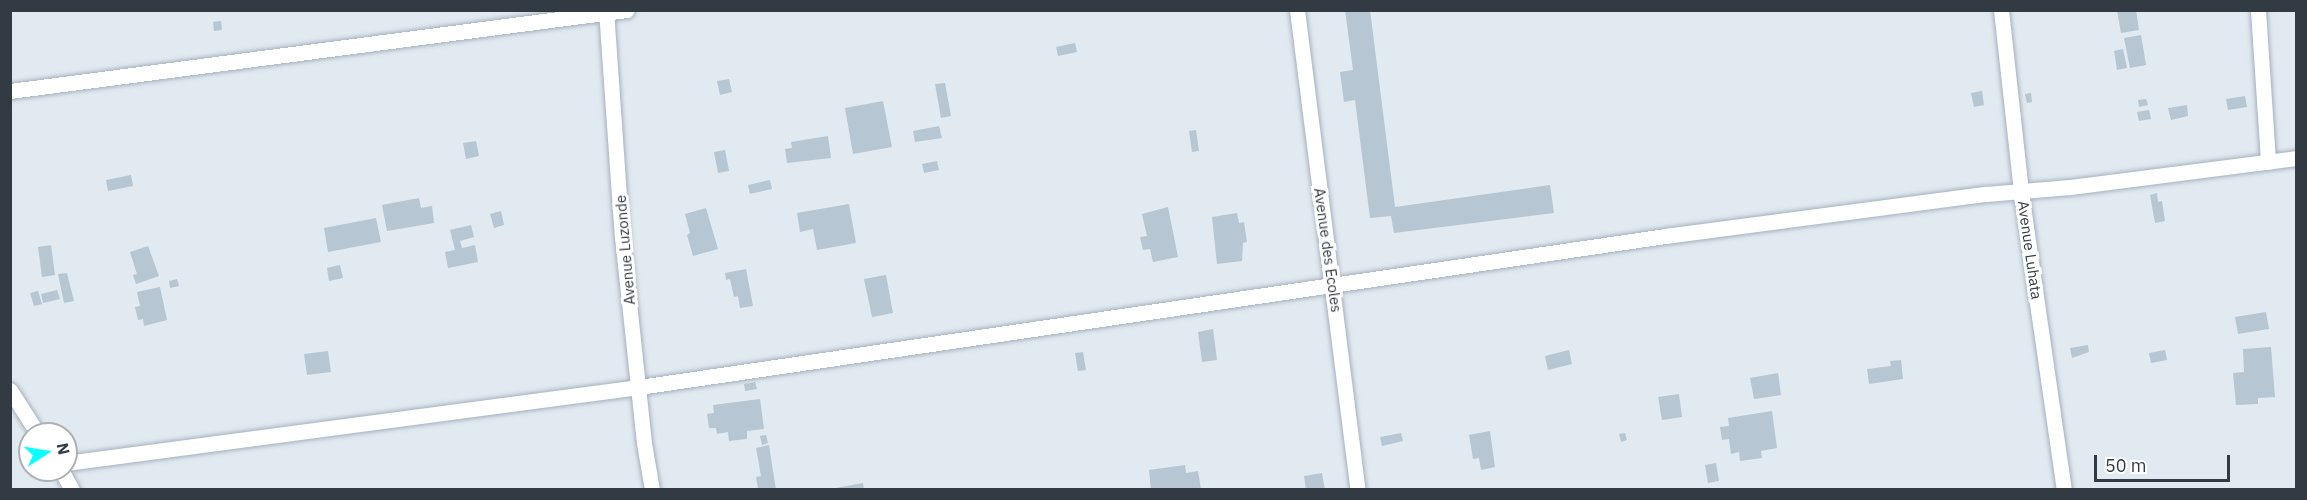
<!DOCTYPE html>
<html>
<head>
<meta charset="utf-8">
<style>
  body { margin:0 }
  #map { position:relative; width:2307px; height:500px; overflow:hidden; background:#e1e9f1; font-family:"IBM Plex Sans",sans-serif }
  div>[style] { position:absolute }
  .building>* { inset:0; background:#b7c6d3 }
  .roads { filter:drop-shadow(0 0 2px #a4b1bd) drop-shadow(0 0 2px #a4b1bd) }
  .street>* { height:15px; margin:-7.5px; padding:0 7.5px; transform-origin:7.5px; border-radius:7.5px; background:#fff }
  span { translate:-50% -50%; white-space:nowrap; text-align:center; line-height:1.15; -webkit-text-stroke:6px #fff; paint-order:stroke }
  .street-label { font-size:15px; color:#323b43 }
  .frame { position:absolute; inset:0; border:12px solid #323b43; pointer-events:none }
  .north { position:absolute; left:18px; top:422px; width:60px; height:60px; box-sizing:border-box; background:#fff; border:2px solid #adb1b4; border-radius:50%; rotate:78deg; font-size:16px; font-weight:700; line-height:24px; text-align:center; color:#323b43 }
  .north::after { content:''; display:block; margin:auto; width:21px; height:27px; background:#0bfffe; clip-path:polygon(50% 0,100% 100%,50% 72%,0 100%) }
  .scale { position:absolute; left:2094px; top:455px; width:136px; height:27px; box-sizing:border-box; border:3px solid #323b43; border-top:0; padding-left:8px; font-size:18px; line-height:21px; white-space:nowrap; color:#323b43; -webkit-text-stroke:4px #fff; paint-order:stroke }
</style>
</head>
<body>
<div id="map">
  <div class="building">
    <i style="clip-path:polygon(1345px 10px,1370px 10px,1395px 207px,1550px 185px,1554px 213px,1394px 233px,1391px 216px,1370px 218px,1355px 100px,1344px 102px,1340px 72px,1353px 70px)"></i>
    <i style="clip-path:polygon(2117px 10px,2136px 10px,2139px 30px,2121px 33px)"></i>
    <i style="clip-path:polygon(221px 21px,222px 30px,214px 31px,213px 22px)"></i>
    <i style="clip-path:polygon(2141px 35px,2146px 65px,2130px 68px,2124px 38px)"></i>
    <i style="clip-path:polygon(1075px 43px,1077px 52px,1058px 56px,1056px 47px)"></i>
    <i style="clip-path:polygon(2123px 49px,2127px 68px,2117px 70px,2114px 51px)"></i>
    <i style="clip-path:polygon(729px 79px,732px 92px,720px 95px,717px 81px)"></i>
    <i style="clip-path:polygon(945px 83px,951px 116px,941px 118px,935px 84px)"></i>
    <i style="clip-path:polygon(1982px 91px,1984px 105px,1974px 107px,1971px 93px)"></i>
    <i style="clip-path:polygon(2031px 93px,2032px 102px,2027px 103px,2025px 94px)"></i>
    <i style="clip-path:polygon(2245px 96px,2247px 107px,2228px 110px,2226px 99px)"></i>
    <i style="clip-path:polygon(2146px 99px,2148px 105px,2139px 107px,2138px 100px)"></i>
    <i style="clip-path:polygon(883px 101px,892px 147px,853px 154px,845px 108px)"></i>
    <i style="clip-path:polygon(2187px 105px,2188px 116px,2171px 120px,2168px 108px)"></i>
    <i style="clip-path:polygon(2149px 110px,2151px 119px,2139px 121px,2137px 112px)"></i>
    <i style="clip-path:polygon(939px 126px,942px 138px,915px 142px,913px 131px)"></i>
    <i style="clip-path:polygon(1196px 130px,1199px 151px,1192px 152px,1189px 131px)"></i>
    <i style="clip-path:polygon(828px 136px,831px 158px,787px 163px,785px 149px,792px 148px,791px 142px)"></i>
    <i style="clip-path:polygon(476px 141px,479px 156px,466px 159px,463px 143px)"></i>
    <i style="clip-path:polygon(725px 150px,729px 171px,718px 173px,714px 152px)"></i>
    <i style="clip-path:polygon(937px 161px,939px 170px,924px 173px,922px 164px)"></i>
    <i style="clip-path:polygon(131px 175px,133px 186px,108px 191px,106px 180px)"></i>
    <i style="clip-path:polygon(770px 180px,772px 189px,750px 194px,748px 185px)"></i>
    <i style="clip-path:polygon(2157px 193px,2158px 202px,2162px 201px,2165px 221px,2155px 223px,2150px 195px)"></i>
    <i style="clip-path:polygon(419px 198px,421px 208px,432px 206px,434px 223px,387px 231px,382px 205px)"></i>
    <i style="clip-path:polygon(849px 204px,856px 243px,817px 250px,813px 229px,800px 232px,797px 213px)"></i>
    <i style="clip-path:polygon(1168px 207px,1178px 257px,1153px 262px,1150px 249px,1143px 250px,1140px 237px,1147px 236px,1142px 214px)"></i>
    <i style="clip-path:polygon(706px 208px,718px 249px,693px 256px,687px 235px,690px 233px,685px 214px)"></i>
    <i style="clip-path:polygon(501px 211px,504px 225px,494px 228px,490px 214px)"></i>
    <i style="clip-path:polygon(1237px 213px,1239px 223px,1244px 222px,1247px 242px,1243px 243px,1242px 261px,1217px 264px,1212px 217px)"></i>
    <i style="clip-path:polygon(376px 218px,381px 242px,328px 252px,324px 228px)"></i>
    <i style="clip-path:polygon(471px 225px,474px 237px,460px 241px,462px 248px,475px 245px,478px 262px,448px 268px,445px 252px,455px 250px,450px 230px)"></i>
    <i style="clip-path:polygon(51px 245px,55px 275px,42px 277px,38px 247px)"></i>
    <i style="clip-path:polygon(148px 246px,159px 276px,136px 284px,133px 275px,137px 274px,130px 252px)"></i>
    <i style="clip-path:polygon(340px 265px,343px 278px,329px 281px,327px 268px)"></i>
    <i style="clip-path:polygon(746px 269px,753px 306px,740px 308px,738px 296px,734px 297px,730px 279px,726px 280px,725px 273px)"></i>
    <i style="clip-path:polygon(67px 273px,74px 301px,64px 303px,58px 274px)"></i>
    <i style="clip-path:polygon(886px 275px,893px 313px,872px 317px,864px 279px)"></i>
    <i style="clip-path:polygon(177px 279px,179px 286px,170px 288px,169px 281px)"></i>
    <i style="clip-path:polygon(160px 287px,167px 320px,144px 326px,143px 319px,138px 320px,135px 307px,140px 306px,137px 292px)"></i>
    <i style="clip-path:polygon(57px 290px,60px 299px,43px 303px,41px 294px)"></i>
    <i style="clip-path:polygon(38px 291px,42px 304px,34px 306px,30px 293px)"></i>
    <i style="clip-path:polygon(2266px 312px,2269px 329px,2238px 334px,2235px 317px)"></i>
    <i style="clip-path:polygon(1213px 329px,1217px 360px,1202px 362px,1198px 332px)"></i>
    <i style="clip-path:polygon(2088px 345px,2089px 352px,2072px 358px,2070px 348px)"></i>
    <i style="clip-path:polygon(2271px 347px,2275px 397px,2258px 398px,2258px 404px,2236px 405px,2233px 373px,2244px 372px,2243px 349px)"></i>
    <i style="clip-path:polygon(1569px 350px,1572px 364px,1548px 370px,1545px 356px)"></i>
    <i style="clip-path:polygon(2165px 350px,2167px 360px,2151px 363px,2149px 353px)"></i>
    <i style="clip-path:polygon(328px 351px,331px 372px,307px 375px,304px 354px)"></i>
    <i style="clip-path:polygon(1083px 352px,1086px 370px,1078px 371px,1075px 353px)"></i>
    <i style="clip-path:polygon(1901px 360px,1903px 379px,1869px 384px,1867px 369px,1891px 366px,1890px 361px)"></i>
    <i style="clip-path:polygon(1778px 373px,1781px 395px,1754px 399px,1750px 378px)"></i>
    <i style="clip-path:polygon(755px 382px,757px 389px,745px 391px,744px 384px)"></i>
    <i style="clip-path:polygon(1679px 394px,1682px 417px,1662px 420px,1658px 397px)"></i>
    <i style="clip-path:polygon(760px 399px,764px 429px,747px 431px,747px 439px,729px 441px,728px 432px,717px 434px,716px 428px,709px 428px,707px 414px,714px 413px,713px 405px)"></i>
    <i style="clip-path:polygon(1772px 411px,1777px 448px,1761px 451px,1762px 458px,1740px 461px,1739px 452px,1731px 454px,1729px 439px,1722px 440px,1720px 427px,1729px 426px,1728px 418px)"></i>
    <i style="clip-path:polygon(1490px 431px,1495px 467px,1481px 470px,1479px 458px,1473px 459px,1469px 435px)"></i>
    <i style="clip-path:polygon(1401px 433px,1403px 441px,1382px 446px,1380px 437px)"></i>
    <i style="clip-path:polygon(1625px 433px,1627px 440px,1621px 442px,1619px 434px)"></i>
    <i style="clip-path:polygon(766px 435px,768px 443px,762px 445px,760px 436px)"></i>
    <i style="clip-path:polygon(769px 445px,776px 490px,758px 489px,756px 477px,761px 476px,756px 448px)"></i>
    <i style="clip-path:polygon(1716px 463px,1719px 481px,1708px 483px,1705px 465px)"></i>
    <i style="clip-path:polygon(1185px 465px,1186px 473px,1198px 471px,1201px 489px,1151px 490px,1149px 470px)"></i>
    <i style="clip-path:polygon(1322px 473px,1325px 490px,1306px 490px,1304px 476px)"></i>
    <i style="clip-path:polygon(863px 483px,864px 490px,836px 490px,836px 488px)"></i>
  </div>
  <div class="roads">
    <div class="street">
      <i style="left:606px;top:10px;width:228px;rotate:86deg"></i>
      <i style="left:622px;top:237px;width:207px;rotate:83.9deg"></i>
      <i style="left:644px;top:443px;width:48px;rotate:80.3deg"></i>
      <i style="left:1297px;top:10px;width:484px;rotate:82.8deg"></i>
      <i style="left:2001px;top:10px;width:183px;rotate:83.7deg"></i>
      <i style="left:2021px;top:192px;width:301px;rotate:81.8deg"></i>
      <i style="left:2258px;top:10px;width:152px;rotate:86.2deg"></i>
      <i style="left:10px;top:91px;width:622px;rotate:-7.48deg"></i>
      <i style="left:10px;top:390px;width:52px;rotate:57.5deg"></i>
      <i style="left:66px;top:463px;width:578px;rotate:-7.56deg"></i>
      <i style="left:639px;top:387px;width:1037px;rotate:-8.37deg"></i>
      <i style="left:1665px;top:236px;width:324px;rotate:-7.5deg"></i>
      <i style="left:1986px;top:194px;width:84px;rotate:-4.8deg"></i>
      <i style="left:2070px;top:187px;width:228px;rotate:-7.3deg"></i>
      <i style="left:61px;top:470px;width:23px;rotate:61deg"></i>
    </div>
  </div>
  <div class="street-label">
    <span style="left:625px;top:250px;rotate:-95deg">Avenue Luzonde</span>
    <span style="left:1328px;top:250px;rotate:82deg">Avenue des Ecoles</span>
    <span style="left:2030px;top:250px;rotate:82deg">Avenue Luhata</span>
  </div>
  <div class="frame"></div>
  <div class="north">N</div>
  <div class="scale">50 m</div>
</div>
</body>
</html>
